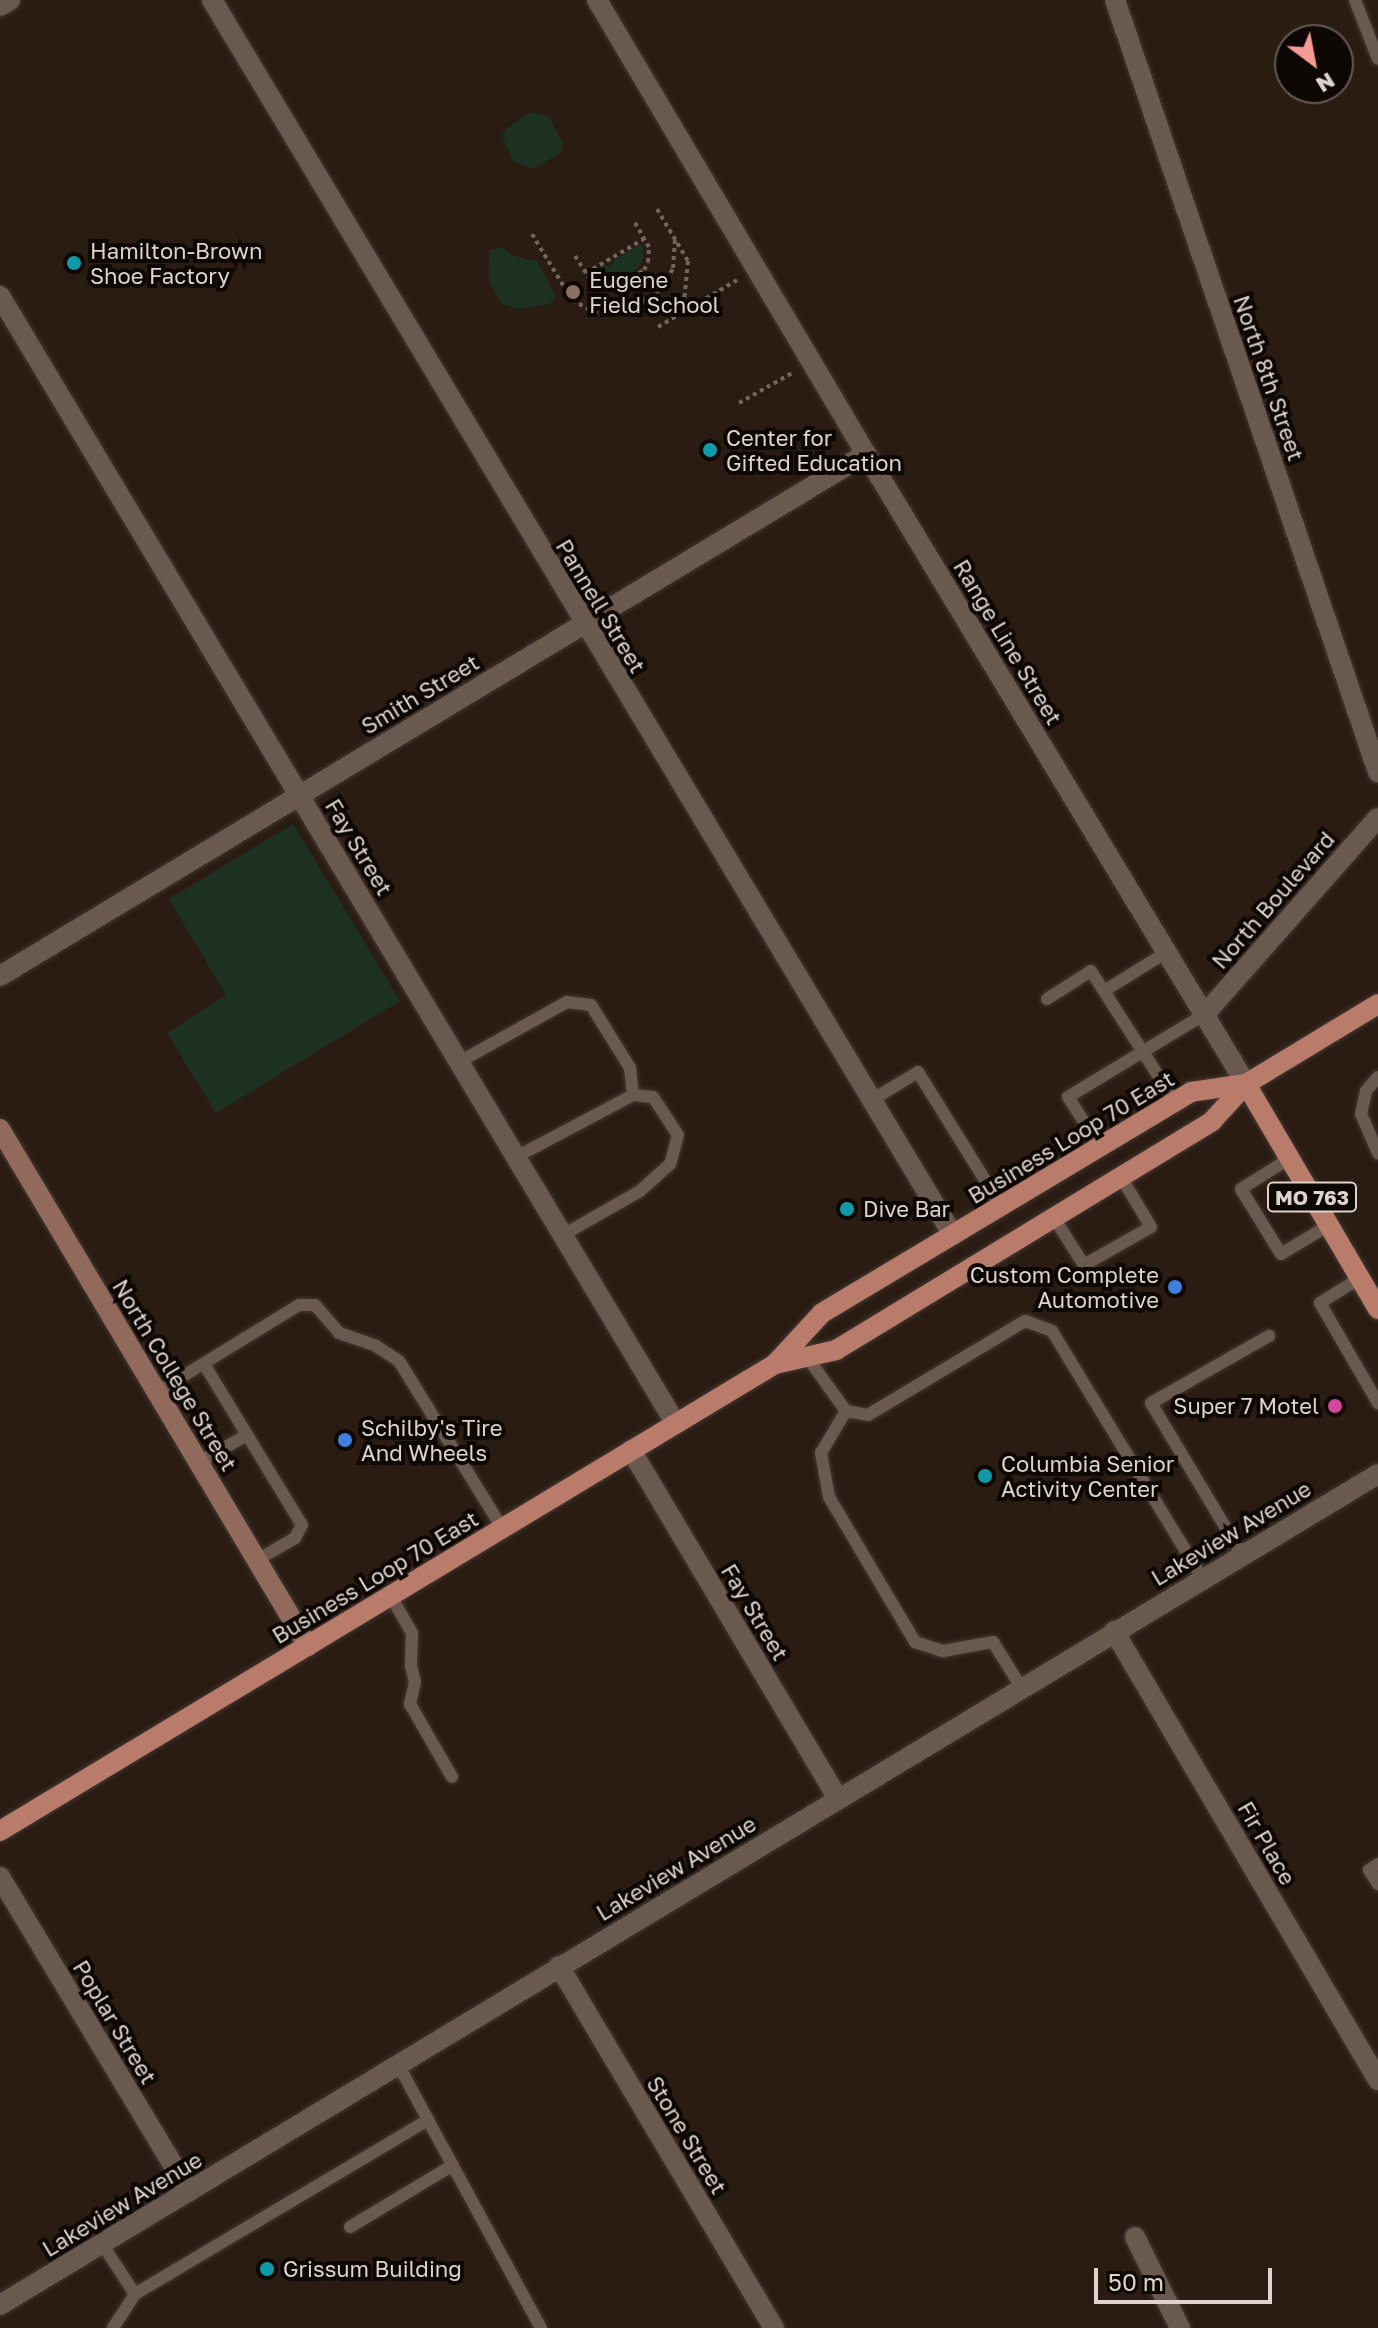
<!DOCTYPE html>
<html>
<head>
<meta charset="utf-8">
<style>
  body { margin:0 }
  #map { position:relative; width:1378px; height:2328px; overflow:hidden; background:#2a1c13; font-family:"Golos Text",sans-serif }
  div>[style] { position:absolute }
  .green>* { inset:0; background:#1c3121 }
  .path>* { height:4px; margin-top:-2px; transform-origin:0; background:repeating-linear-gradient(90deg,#71655d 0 4px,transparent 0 8px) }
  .roads { filter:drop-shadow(0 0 2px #433732) drop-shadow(0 0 2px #433732) }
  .service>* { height:12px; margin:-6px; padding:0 6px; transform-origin:6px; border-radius:6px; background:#6a594e }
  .minor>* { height:20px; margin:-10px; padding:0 10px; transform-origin:10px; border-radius:10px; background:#6a594e }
  .secondary>* { height:20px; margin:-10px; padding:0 10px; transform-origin:10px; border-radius:10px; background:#926a5c }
  .primary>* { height:20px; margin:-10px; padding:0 10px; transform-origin:10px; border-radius:10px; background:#b97c6b }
  .dots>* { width:22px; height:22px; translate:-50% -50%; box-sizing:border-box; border:4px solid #0e0805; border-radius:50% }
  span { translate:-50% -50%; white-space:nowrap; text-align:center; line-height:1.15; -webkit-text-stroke:8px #0e0805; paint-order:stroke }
  .shield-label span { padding:2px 6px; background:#0e0805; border:2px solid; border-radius:6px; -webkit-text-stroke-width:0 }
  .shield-label { font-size:20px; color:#ded4cd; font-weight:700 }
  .poi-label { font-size:22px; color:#ded4cd }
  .left { translate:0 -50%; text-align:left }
  .right { translate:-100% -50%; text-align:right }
  .street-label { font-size:22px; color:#ded4cd }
  .north { position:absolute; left:1274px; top:24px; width:80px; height:80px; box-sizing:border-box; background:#0e0805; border:2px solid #615a55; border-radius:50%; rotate:148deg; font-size:22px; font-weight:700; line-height:32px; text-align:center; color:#ded4cd }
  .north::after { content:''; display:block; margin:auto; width:28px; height:36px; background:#f59b96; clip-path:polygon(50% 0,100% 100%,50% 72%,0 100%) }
  .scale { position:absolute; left:1094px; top:2268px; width:178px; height:36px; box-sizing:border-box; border:4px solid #ded4cd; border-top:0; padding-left:10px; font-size:24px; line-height:28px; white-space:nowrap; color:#ded4cd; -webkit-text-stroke:6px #0e0805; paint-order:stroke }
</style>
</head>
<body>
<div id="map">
  <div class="green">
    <i style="clip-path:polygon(531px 112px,549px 117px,563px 143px,561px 152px,534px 169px,513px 161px,502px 136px,506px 129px)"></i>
    <i style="clip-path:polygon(642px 244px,644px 256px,638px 268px,616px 283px,598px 282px,590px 273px,603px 265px,610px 267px,615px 259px)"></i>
    <i style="clip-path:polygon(503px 247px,512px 255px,531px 261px,536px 259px,556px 296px,550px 304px,519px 309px,502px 304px,489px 282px,489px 257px,490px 250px)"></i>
    <i style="clip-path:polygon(293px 824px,400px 1001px,216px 1113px,167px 1033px,226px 995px,169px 899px)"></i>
  </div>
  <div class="path">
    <i style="left:657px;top:209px;width:61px;rotate:59.2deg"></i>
    <i style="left:688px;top:261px;width:51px;rotate:95.6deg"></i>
    <i style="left:532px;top:234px;width:77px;rotate:58.8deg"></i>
    <i style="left:572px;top:300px;width:25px;rotate:29deg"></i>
    <i style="left:594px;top:312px;width:13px;rotate:9deg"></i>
    <i style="left:607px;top:314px;width:22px;rotate:-8deg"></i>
    <i style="left:629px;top:311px;width:42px;rotate:-35.2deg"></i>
    <i style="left:663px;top:287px;width:21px;rotate:-62deg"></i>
    <i style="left:673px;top:268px;width:28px;rotate:-86deg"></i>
    <i style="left:575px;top:256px;width:30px;rotate:57deg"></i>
    <i style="left:591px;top:281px;width:19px;rotate:21deg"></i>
    <i style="left:609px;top:288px;width:10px;rotate:-11deg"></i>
    <i style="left:619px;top:286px;width:30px;rotate:-33deg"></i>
    <i style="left:644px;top:270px;width:9px;rotate:-63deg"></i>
    <i style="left:648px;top:262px;width:15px;rotate:-86deg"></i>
    <i style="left:649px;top:247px;width:28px;rotate:-120deg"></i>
    <i style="left:586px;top:273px;width:67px;rotate:-30.4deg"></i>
    <i style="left:658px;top:327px;width:92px;rotate:-30.7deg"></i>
    <i style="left:739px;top:403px;width:61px;rotate:-29.5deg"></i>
  </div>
  <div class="roads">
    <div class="service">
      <i style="left:1355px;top:0;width:63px;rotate:68.7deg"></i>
      <i style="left:1104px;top:991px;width:74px;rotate:-31.8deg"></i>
      <i style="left:1047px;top:999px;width:52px;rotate:-32.5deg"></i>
      <i style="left:1091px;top:971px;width:156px;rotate:57.3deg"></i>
      <i style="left:459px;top:1062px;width:124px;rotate:-29.1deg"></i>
      <i style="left:567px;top:1002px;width:24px;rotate:7deg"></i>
      <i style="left:591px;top:1005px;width:74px;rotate:58.2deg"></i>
      <i style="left:630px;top:1068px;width:27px;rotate:84deg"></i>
      <i style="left:1378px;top:1077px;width:18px;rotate:131deg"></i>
      <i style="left:1366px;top:1091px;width:24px;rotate:102deg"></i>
      <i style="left:1361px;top:1114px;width:43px;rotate:66.4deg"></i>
      <i style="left:870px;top:1101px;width:56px;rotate:-31.1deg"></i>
      <i style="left:918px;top:1072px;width:158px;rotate:58.2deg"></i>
      <i style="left:1100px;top:1147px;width:59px;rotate:-122.6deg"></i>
      <i style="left:1068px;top:1097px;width:160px;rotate:-31.2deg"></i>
      <i style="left:516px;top:1157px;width:132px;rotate:-27.9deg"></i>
      <i style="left:633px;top:1095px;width:20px;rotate:6deg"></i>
      <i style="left:653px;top:1097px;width:45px;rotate:56.7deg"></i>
      <i style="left:678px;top:1135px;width:30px;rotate:105deg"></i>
      <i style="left:670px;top:1164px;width:40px;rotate:138deg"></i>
      <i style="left:640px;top:1191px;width:89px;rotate:150.3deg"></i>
      <i style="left:1290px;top:1158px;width:58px;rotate:147.7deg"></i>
      <i style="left:1241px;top:1189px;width:76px;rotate:58.4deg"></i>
      <i style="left:1281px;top:1254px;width:56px;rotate:-31.1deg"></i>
      <i style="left:1054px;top:1218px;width:56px;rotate:57.4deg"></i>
      <i style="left:1084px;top:1265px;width:77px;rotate:-29.6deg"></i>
      <i style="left:1151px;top:1227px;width:58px;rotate:-121deg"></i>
      <i style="left:1360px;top:1278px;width:47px;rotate:148deg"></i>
      <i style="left:1320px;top:1303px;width:116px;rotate:59.9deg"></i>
      <i style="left:807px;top:1357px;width:67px;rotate:54.2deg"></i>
      <i style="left:846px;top:1411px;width:22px;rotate:10deg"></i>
      <i style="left:868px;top:1415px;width:183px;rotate:-30.9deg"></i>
      <i style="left:1025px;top:1321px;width:29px;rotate:20deg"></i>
      <i style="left:1052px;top:1331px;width:289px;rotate:58.7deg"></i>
      <i style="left:204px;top:1364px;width:188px;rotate:58.7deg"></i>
      <i style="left:302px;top:1525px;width:15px;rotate:118deg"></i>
      <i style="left:295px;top:1538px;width:44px;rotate:149.9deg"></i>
      <i style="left:157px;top:1392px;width:167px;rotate:-31.5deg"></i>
      <i style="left:299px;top:1305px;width:16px"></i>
      <i style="left:315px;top:1305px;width:37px;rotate:49deg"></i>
      <i style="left:339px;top:1333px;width:39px;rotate:19deg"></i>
      <i style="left:376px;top:1346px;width:27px;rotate:33deg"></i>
      <i style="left:399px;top:1361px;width:196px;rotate:58.3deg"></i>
      <i style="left:846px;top:1411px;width:49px;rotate:120.8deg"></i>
      <i style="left:821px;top:1453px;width:45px;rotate:79.7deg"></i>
      <i style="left:829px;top:1497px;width:169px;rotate:59.3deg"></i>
      <i style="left:915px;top:1642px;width:29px;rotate:18deg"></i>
      <i style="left:943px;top:1651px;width:51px;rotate:-10.2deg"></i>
      <i style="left:993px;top:1642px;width:53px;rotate:58.1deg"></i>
      <i style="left:199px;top:1462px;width:55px;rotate:-29.4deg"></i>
      <i style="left:1242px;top:1555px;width:177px;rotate:-120.9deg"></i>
      <i style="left:1151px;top:1403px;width:136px;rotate:-29.6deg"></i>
      <i style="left:390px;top:1595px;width:44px;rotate:59.9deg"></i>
      <i style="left:412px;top:1633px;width:33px;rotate:92deg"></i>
      <i style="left:411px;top:1666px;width:16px;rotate:76deg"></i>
      <i style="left:415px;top:1682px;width:23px;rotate:103deg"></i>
      <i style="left:410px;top:1704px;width:84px;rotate:60.1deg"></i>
      <i style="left:1378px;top:1864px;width:11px;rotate:146deg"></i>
      <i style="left:1369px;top:1870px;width:17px;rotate:57deg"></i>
      <i style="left:428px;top:2120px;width:237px;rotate:61.5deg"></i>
      <i style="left:350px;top:2227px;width:120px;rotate:-31deg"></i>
      <i style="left:102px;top:2244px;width:60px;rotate:56.6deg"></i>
      <i style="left:135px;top:2294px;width:341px;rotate:-30.7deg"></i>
      <i style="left:428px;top:2120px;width:64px;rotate:-118.2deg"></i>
      <i style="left:113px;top:2328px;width:40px;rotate:-57.1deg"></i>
    </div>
    <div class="minor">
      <i style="left:212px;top:0;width:1440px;rotate:59.04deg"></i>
      <i style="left:597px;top:0;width:528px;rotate:59.35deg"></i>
      <i style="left:866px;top:454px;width:736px;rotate:58.9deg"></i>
      <i style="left:1115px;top:0;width:816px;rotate:71.19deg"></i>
      <i style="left:0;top:6px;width:12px;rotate:-31deg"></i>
      <i style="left:0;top:296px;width:1315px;rotate:59.07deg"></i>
      <i style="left:0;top:976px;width:1011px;rotate:-31.08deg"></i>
      <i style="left:1205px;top:1014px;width:261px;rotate:-48.6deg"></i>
      <i style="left:631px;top:1450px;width:405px;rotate:59.3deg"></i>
      <i style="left:1114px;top:1631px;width:521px;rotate:59.55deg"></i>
      <i style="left:0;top:1877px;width:367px;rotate:59deg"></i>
      <i style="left:559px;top:1966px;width:421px;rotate:59.3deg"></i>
      <i style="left:1135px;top:2237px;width:102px;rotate:63.7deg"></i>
      <i style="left:0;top:2305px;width:1609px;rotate:-31.09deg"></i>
    </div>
    <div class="secondary">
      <i style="left:0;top:1129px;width:602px;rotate:59.22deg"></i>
    </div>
    <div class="primary">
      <i style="left:1246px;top:1084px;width:261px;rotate:59.6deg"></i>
      <i style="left:775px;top:1364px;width:69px;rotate:-47.3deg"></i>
      <i style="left:822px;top:1313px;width:430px;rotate:-30.9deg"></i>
      <i style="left:1191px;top:1092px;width:56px;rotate:-8.3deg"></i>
      <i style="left:0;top:1831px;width:905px;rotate:-31.07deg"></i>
      <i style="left:775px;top:1364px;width:63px;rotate:-12.9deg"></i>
      <i style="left:836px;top:1350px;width:440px;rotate:-31.3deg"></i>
      <i style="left:1212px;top:1121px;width:50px;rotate:-47.4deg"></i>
      <i style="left:1246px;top:1084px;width:154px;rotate:-31.2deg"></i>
    </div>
  </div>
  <div class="dots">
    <i style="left:74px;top:263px;background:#0f9aa8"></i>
    <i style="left:573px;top:292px;background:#8d6e63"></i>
    <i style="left:710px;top:450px;background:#0f9aa8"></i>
    <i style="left:847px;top:1209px;background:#0f9aa8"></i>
    <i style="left:1175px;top:1287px;background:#3f7fe0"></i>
    <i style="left:1335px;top:1406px;background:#d1479c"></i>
    <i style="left:345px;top:1440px;background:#3f7fe0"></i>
    <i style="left:985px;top:1476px;background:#0f9aa8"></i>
    <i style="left:267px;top:2269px;background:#0f9aa8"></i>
  </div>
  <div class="shield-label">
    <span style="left:1312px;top:1197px">MO 763</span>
  </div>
  <div class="poi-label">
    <span class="left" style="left:90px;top:263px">Hamilton-Brown<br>Shoe Factory</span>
    <span class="left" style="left:589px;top:292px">Eugene<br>Field School</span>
    <span class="left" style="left:726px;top:450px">Center for<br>Gifted Education</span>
    <span class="left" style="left:863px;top:1209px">Dive Bar</span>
    <span class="right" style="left:1159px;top:1287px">Custom Complete<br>Automotive</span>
    <span class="right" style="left:1319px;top:1406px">Super 7 Motel</span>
    <span class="left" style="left:361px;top:1440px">Schilby's Tire<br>And Wheels</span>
    <span class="left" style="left:1001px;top:1476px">Columbia Senior<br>Activity Center</span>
    <span class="left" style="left:283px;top:2269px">Grissum Building</span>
  </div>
  <div class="street-label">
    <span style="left:1269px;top:378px;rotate:71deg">North 8th Street</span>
    <span style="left:601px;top:606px;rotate:59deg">Pannell Street</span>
    <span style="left:1008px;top:642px;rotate:59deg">Range Line Street</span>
    <span style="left:420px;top:694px;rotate:-31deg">Smith Street</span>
    <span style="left:359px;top:847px;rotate:59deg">Fay Street</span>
    <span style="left:1273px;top:900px;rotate:-49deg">North Boulevard</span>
    <span style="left:1071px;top:1137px;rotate:-31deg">Business Loop 70 East</span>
    <span style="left:175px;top:1375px;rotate:59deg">North College Street</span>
    <span style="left:1231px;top:1533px;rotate:-31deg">Lakeview Avenue</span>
    <span style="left:375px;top:1577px;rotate:-31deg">Business Loop 70 East</span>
    <span style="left:755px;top:1612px;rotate:59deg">Fay Street</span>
    <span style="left:1267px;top:1843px;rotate:60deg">Fir Place</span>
    <span style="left:676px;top:1868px;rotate:-31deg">Lakeview Avenue</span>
    <span style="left:115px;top:2022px;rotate:59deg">Poplar Street</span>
    <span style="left:687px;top:2135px;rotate:59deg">Stone Street</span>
    <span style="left:122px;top:2204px;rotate:-31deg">Lakeview Avenue</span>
  </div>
  <div class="north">N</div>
  <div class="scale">50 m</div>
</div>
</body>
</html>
